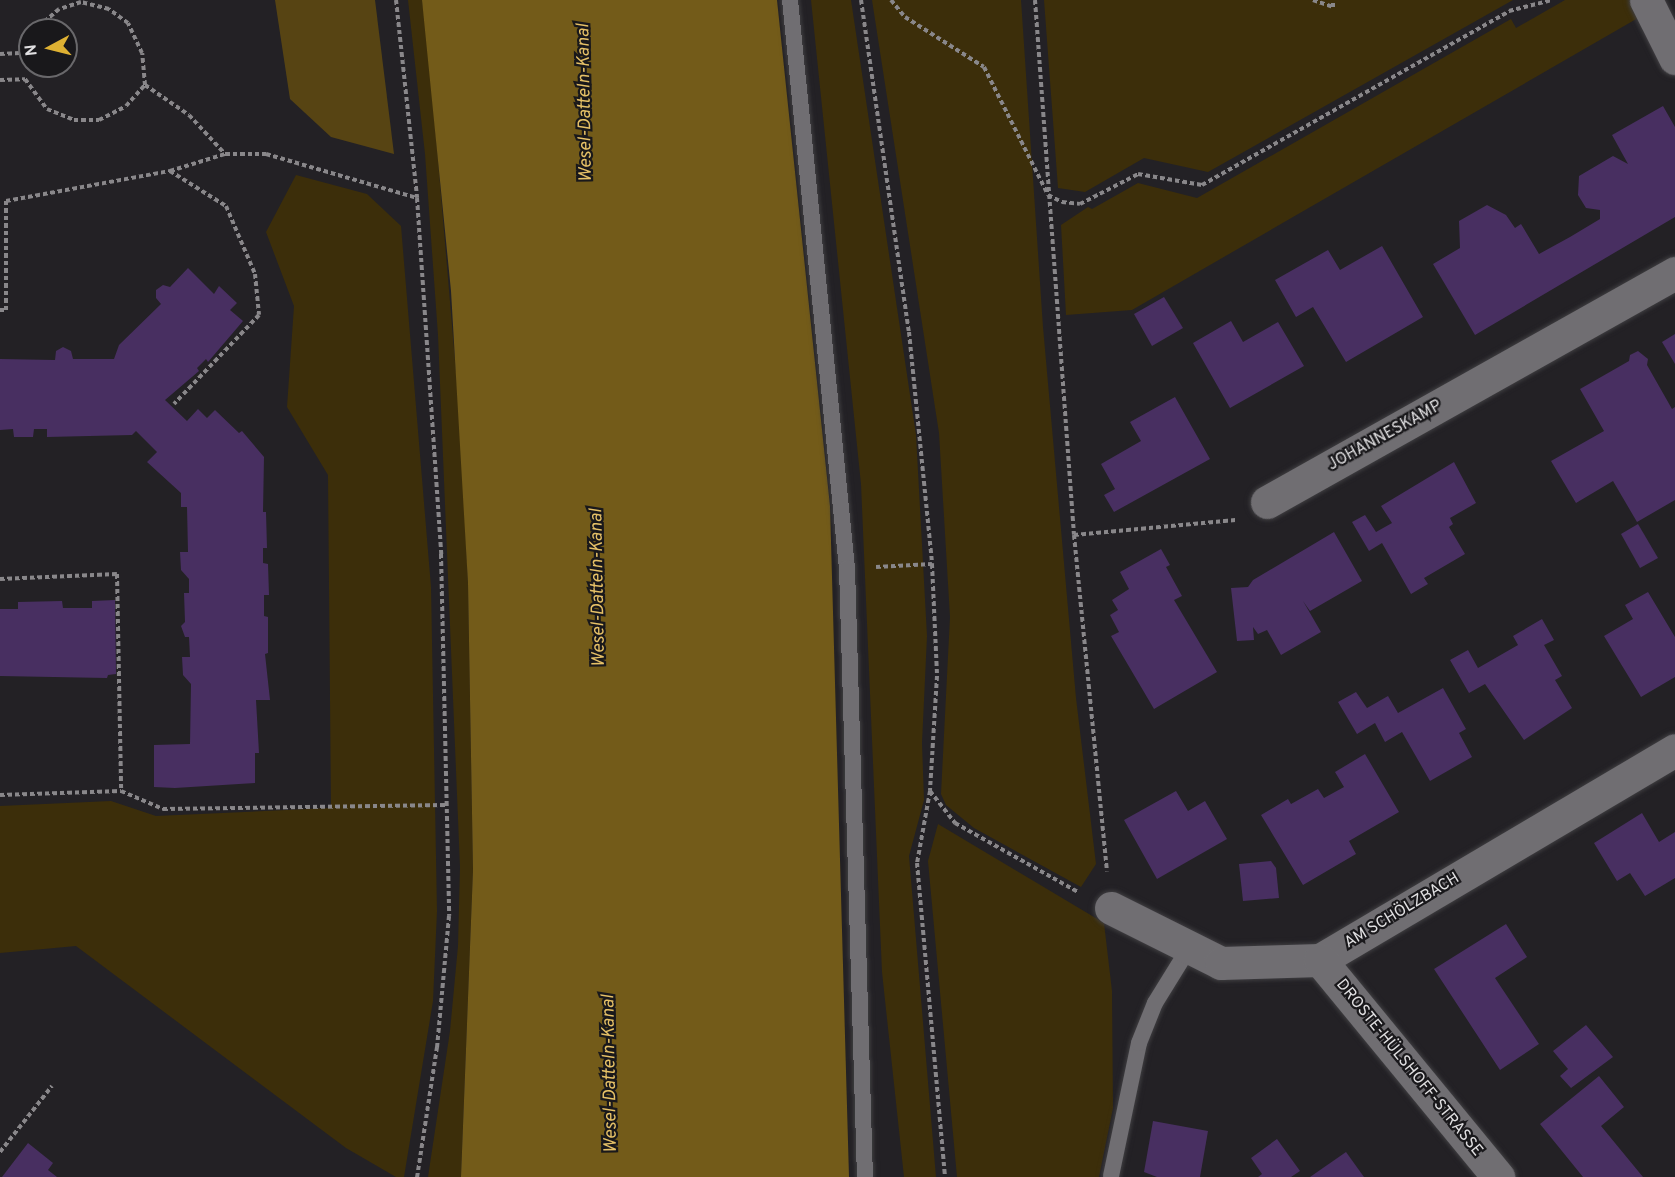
<!DOCTYPE html>
<html>
<head>
<meta charset="utf-8">
<style>
  body { margin:0 }
  #map { position:relative; width:1675px; height:1177px; overflow:hidden; background:#232125; font-family:Overpass,sans-serif }
  div>[style] { position:absolute }
  .green>* { inset:0; background:#3c2e0a }
  .forest>* { inset:0; background:#574413 }
  .water>* { inset:0; background:#735b19 }
  .building>* { inset:0; background:#482f61 }
  .path>* { height:4px; margin-top:-2px; transform-origin:0; background:repeating-linear-gradient(90deg,#89878a 0 4.5px,transparent 0 7.5px) }
  .roads { filter:drop-shadow(0 0 2px #3f3e41) drop-shadow(0 0 2px #3f3e41) }
  .lane>* { height:16px; margin:-8px; padding:0 8px; transform-origin:8px; border-radius:8px; background:#706e72 }
  .street>* { height:33px; margin:-16.5px; padding:0 16.5px; transform-origin:16.5px; border-radius:16.5px; background:#706e72 }
  span { translate:-50% -50%; white-space:nowrap; text-align:center; line-height:1.15; -webkit-text-stroke:4.5px #19181b; paint-order:stroke }
  .street-label { font-size:16px; color:#e1e0e2 }
  .water-label { font-size:18px; color:#e6c167; font-style:italic }
  .north { position:absolute; left:18px; top:18px; width:60px; height:60px; box-sizing:border-box; background:#19181b; border:2px solid #69686b; border-radius:50%; rotate:263deg; font-size:16px; font-weight:700; line-height:24px; text-align:center; color:#e1e0e2 }
  .north::after { content:''; display:block; margin:auto; width:21px; height:27px; background:#deb133; clip-path:polygon(50% 0,100% 100%,50% 72%,0 100%) }
</style>
</head>
<body>
<div id="map">
  <div class="green">
    <i style="clip-path:polygon(408px 0,422px 0,428px 42px,460px 420px,468px 583px,473px 870px,461px 1177px,428px 1177px,450px 1031px,458px 946px,460px 867px,438px 335px,425px 154px)"></i>
    <i style="clip-path:polygon(811px 0,851px 0,916px 435px,927px 636px,922px 743px,924px 800px,909px 856px,936px 1177px,904px 1177px,882px 972px,861px 484px)"></i>
    <i style="clip-path:polygon(872px 0,1021px 0,1043px 327px,1076px 698px,1096px 864px,1081px 887px,974px 828px,946px 805px,941px 794px,950px 617px,939px 433px)"></i>
    <i style="clip-path:polygon(1044px 0,1513px 0,1208px 172px,1144px 158px,1085px 192px,1058px 188px)"></i>
    <i style="clip-path:polygon(1565px 0,1630px 0,1638px 18px,1132px 310px,1066px 315px,1061px 225px,1088px 207px,1092px 209px,1138px 183px,1197px 198px,1511px 19px,1516px 28px)"></i>
    <i style="clip-path:polygon(296px 175px,367px 194px,401px 226px,431px 587px,437px 911px,433px 1001px,404px 1177px,396px 1177px,346px 1148px,76px 946px,0 953px,0 806px,111px 801px,156px 816px,331px 808px,328px 475px,287px 407px,294px 306px,266px 232px)"></i>
    <i style="clip-path:polygon(938px 824px,1104px 923px,1112px 991px,1113px 1108px,1099px 1177px,957px 1177px,928px 861px)"></i>
  </div>
  <div class="forest">
    <i style="clip-path:polygon(275px 0,375px 0,394px 154px,331px 137px,290px 99px)"></i>
  </div>
  <div class="water">
    <i style="clip-path:polygon(422px 0,777px 0,830px 506px,849px 1177px,461px 1177px,473px 870px,468px 583px,451px 291px)"></i>
  </div>
  <div class="building">
    <i style="clip-path:polygon(1663px 106px,1675px 127px,1675px 217px,1475px 335px,1433px 264px,1460px 248px,1459px 221px,1487px 205px,1506px 215px,1515px 228px,1521px 224px,1539px 254px,1570px 237px,1600px 219px,1600px 210px,1586px 208px,1578px 195px,1579px 176px,1613px 156px,1628px 164px,1612px 135px)"></i>
    <i style="clip-path:polygon(1382px 246px,1423px 317px,1346px 362px,1313px 307px,1296px 317px,1275px 280px,1328px 250px,1340px 270px)"></i>
    <i style="clip-path:polygon(188px 268px,214px 294px,219px 286px,237px 303px,230px 310px,243px 321px,208px 362px,206px 359px,197px 368px,199px 371px,165px 400px,187px 421px,198px 409px,207px 418px,215px 410px,239px 433px,242px 431px,264px 457px,263px 512px,266px 512px,267px 548px,263px 548px,263px 563px,268px 564px,269px 595px,264px 595px,264px 616px,268px 617px,268px 653px,265px 654px,270px 700px,256px 700px,259px 753px,255px 753px,255px 783px,175px 788px,154px 787px,154px 745px,190px 744px,191px 684px,183px 675px,182px 657px,190px 657px,189px 637px,185px 637px,181px 626px,185px 622px,184px 593px,189px 593px,189px 579px,181px 570px,180px 552px,188px 552px,187px 507px,181px 507px,181px 493px,147px 462px,157px 452px,136px 431px,132px 435px,47px 437px,47px 429px,34px 429px,33px 437px,14px 437px,13px 429px,0 430px,0 359px,55px 360px,56px 351px,63px 347px,71px 351px,73px 359px,114px 359px,119px 345px,161px 304px,156px 298px,156px 290px,163px 285px,170px 287px)"></i>
    <i style="clip-path:polygon(1164px 297px,1183px 328px,1152px 346px,1134px 314px)"></i>
    <i style="clip-path:polygon(1231px 321px,1243px 342px,1278px 322px,1304px 366px,1230px 408px,1193px 343px)"></i>
    <i style="clip-path:polygon(1675px 334px,1675px 364px,1662px 342px)"></i>
    <i style="clip-path:polygon(1638px 351px,1648px 359px,1647px 365px,1672px 409px,1675px 407px,1675px 500px,1637px 522px,1613px 481px,1576px 503px,1551px 461px,1604px 431px,1580px 389px,1629px 361px,1630px 355px)"></i>
    <i style="clip-path:polygon(1175px 397px,1210px 459px,1114px 512px,1104px 495px,1115px 489px,1101px 464px,1141px 441px,1130px 422px)"></i>
    <i style="clip-path:polygon(1454px 462px,1476px 503px,1450px 518px,1453px 524px,1449px 527px,1465px 554px,1424px 578px,1428px 584px,1411px 594px,1382px 543px,1369px 551px,1352px 522px,1365px 515px,1376px 532px,1392px 523px,1381px 506px)"></i>
    <i style="clip-path:polygon(1638px 524px,1658px 558px,1640px 568px,1621px 534px)"></i>
    <i style="clip-path:polygon(1334px 532px,1362px 581px,1310px 611px,1303px 601px,1321px 632px,1281px 655px,1267px 630px,1258px 634px,1253px 627px,1254px 640px,1237px 641px,1231px 588px,1248px 587px,1253px 580px)"></i>
    <i style="clip-path:polygon(1161px 549px,1170px 565px,1166px 567px,1182px 596px,1174px 600px,1217px 672px,1154px 709px,1111px 636px,1119px 632px,1110px 615px,1118px 610px,1112px 600px,1129px 589px,1120px 572px)"></i>
    <i style="clip-path:polygon(1648px 592px,1675px 637px,1675px 677px,1641px 697px,1604px 636px,1633px 619px,1625px 605px)"></i>
    <i style="clip-path:polygon(115px 600px,116px 674px,108px 675px,107px 678px,0 676px,0 609px,18px 609px,18px 602px,62px 601px,63px 608px,92px 608px,92px 601px)"></i>
    <i style="clip-path:polygon(1542px 619px,1554px 640px,1544px 645px,1562px 676px,1555px 680px,1572px 708px,1524px 740px,1485px 684px,1469px 693px,1450px 660px,1468px 650px,1478px 668px,1518px 645px,1513px 636px)"></i>
    <i style="clip-path:polygon(1443px 688px,1466px 729px,1459px 733px,1472px 757px,1430px 781px,1402px 732px,1385px 742px,1375px 723px,1357px 734px,1338px 702px,1356px 692px,1367px 708px,1388px 696px,1398px 713px)"></i>
    <i style="clip-path:polygon(1365px 754px,1399px 812px,1349px 841px,1356px 854px,1303px 885px,1261px 815px,1288px 799px,1291px 804px,1318px 789px,1324px 798px,1344px 787px,1335px 772px)"></i>
    <i style="clip-path:polygon(1176px 791px,1188px 811px,1205px 801px,1227px 839px,1157px 879px,1124px 820px)"></i>
    <i style="clip-path:polygon(1642px 813px,1659px 842px,1675px 832px,1675px 878px,1645px 896px,1630px 873px,1617px 881px,1594px 843px)"></i>
    <i style="clip-path:polygon(1271px 861px,1276px 868px,1279px 898px,1243px 901px,1239px 864px)"></i>
    <i style="clip-path:polygon(1506px 924px,1527px 957px,1495px 978px,1539px 1044px,1500px 1070px,1434px 969px)"></i>
    <i style="clip-path:polygon(1586px 1025px,1613px 1057px,1571px 1088px,1560px 1076px,1568px 1069px,1553px 1051px)"></i>
    <i style="clip-path:polygon(1599px 1076px,1624px 1107px,1601px 1126px,1643px 1177px,1583px 1177px,1540px 1124px)"></i>
    <i style="clip-path:polygon(1153px 1121px,1208px 1131px,1200px 1177px,1157px 1177px,1144px 1172px)"></i>
    <i style="clip-path:polygon(1277px 1139px,1300px 1171px,1291px 1177px,1258px 1177px,1262px 1174px,1251px 1158px)"></i>
    <i style="clip-path:polygon(28px 1143px,53px 1163px,48px 1170px,57px 1177px,2px 1177px)"></i>
    <i style="clip-path:polygon(1346px 1152px,1364px 1177px,1310px 1177px)"></i>
  </div>
  <div class="path">
    <i style="left:396px;top:0;width:199px;rotate:83.9deg"></i>
    <i style="left:417px;top:198px;width:357px;rotate:86.1deg"></i>
    <i style="left:441px;top:554px;width:362px;rotate:88.7deg"></i>
    <i style="left:449px;top:916px;width:132px;rotate:95.2deg"></i>
    <i style="left:437px;top:1047px;width:132px;rotate:98.7deg"></i>
    <i style="left:861px;top:0;width:335px;rotate:81.8deg"></i>
    <i style="left:909px;top:332px;width:233px;rotate:84.3deg"></i>
    <i style="left:932px;top:564px;width:112px;rotate:87.4deg"></i>
    <i style="left:937px;top:676px;width:115px;rotate:93.5deg"></i>
    <i style="left:930px;top:791px;width:73px;rotate:100.2deg"></i>
    <i style="left:917px;top:863px;width:315px;rotate:84.9deg"></i>
    <i style="left:891px;top:0;width:22px;rotate:51deg"></i>
    <i style="left:905px;top:17px;width:93px;rotate:32.3deg"></i>
    <i style="left:984px;top:67px;width:143px;rotate:63.4deg"></i>
    <i style="left:1048px;top:195px;width:16px;rotate:27deg"></i>
    <i style="left:1062px;top:202px;width:18px;rotate:6deg"></i>
    <i style="left:1080px;top:204px;width:65px;rotate:-27.3deg"></i>
    <i style="left:1138px;top:174px;width:65px;rotate:9.8deg"></i>
    <i style="left:1202px;top:185px;width:353px;rotate:-29.5deg"></i>
    <i style="left:1509px;top:11px;width:44px;rotate:-14.3deg"></i>
    <i style="left:1035px;top:0;width:536px;rotate:85.83deg"></i>
    <i style="left:1074px;top:535px;width:338px;rotate:84.4deg"></i>
    <i style="left:1313px;top:0;width:21px;rotate:19deg"></i>
    <i style="left:1333px;top:7px;width:7px;rotate:-90deg"></i>
    <i style="left:0;top:54px;width:20px;rotate:-3deg"></i>
    <i style="left:20px;top:53px;width:18px;rotate:-56deg"></i>
    <i style="left:0;top:80px;width:25px;rotate:-2deg"></i>
    <i style="left:25px;top:79px;width:37px;rotate:54deg"></i>
    <i style="left:47px;top:109px;width:29px;rotate:22deg"></i>
    <i style="left:74px;top:120px;width:25px"></i>
    <i style="left:99px;top:120px;width:30px;rotate:-27deg"></i>
    <i style="left:126px;top:106px;width:28px;rotate:-48deg"></i>
    <i style="left:145px;top:85px;width:32px;rotate:-95deg"></i>
    <i style="left:142px;top:53px;width:33px;rotate:-115deg"></i>
    <i style="left:128px;top:23px;width:24px;rotate:-144deg"></i>
    <i style="left:109px;top:9px;width:29px;rotate:-166deg"></i>
    <i style="left:81px;top:2px;width:23px;rotate:162deg"></i>
    <i style="left:59px;top:9px;width:32px;rotate:139deg"></i>
    <i style="left:145px;top:85px;width:53px;rotate:34.3deg"></i>
    <i style="left:189px;top:115px;width:53px;rotate:47.3deg"></i>
    <i style="left:170px;top:171px;width:58px;rotate:-17.2deg"></i>
    <i style="left:225px;top:154px;width:41px"></i>
    <i style="left:266px;top:154px;width:157px;rotate:16.2deg"></i>
    <i style="left:0;top:310px;width:6px"></i>
    <i style="left:6px;top:310px;width:109px;rotate:-90deg"></i>
    <i style="left:6px;top:201px;width:167px;rotate:-10.4deg"></i>
    <i style="left:170px;top:171px;width:66px;rotate:32deg"></i>
    <i style="left:226px;top:206px;width:74px;rotate:66.9deg"></i>
    <i style="left:255px;top:274px;width:41px;rotate:84.4deg"></i>
    <i style="left:259px;top:315px;width:123px;rotate:133.7deg"></i>
    <i style="left:1074px;top:535px;width:162px;rotate:-5.3deg"></i>
    <i style="left:876px;top:567px;width:56px;rotate:-3.1deg"></i>
    <i style="left:0;top:579px;width:117px;rotate:-2.4deg"></i>
    <i style="left:117px;top:574px;width:217px;rotate:88.9deg"></i>
    <i style="left:930px;top:791px;width:41px;rotate:52deg"></i>
    <i style="left:955px;top:823px;width:141px;rotate:29.3deg"></i>
    <i style="left:0;top:795px;width:121px;rotate:-1.9deg"></i>
    <i style="left:121px;top:791px;width:46px;rotate:23.2deg"></i>
    <i style="left:163px;top:809px;width:283px;rotate:-0.8deg"></i>
    <i style="left:0;top:1152px;width:84px;rotate:-51.8deg"></i>
  </div>
  <div class="roads">
    <div class="lane">
      <i style="left:790px;top:0;width:571px;rotate:84.27deg"></i>
      <i style="left:847px;top:568px;width:609px;rotate:88.31deg"></i>
      <i style="left:1111px;top:1176px;width:136px;rotate:-78.1deg"></i>
      <i style="left:1139px;top:1043px;width:43px;rotate:-68.2deg"></i>
      <i style="left:1155px;top:1003px;width:65px;rotate:-58.3deg"></i>
    </div>
    <div class="street">
      <i style="left:1646px;top:0;width:65px;rotate:63.4deg"></i>
      <i style="left:1267px;top:502px;width:468px;rotate:-29.3deg"></i>
      <i style="left:1111px;top:908px;width:123px;rotate:26.6deg"></i>
      <i style="left:1221px;top:963px;width:99px;rotate:-1.7deg"></i>
      <i style="left:1320px;top:960px;width:412px;rotate:-30.6deg"></i>
      <i style="left:1320px;top:960px;width:281px;rotate:50.6deg"></i>
    </div>
  </div>
  <div class="street-label">
    <span style="left:1385px;top:436px;rotate:-29deg">JOHANNESKAMP</span>
    <span style="left:1402px;top:911px;rotate:-31deg">AM SCHÖLZBACH</span>
    <span style="left:1409px;top:1068px;rotate:51deg">DROSTE-HÜLSHOFF-STRASSE</span>
  </div>
  <div class="water-label">
    <span style="left:586px;top:103px;rotate:-91deg">Wesel-Datteln-Kanal</span>
    <span style="left:599px;top:588px;rotate:-91deg">Wesel-Datteln-Kanal</span>
    <span style="left:611px;top:1074px;rotate:-91deg">Wesel-Datteln-Kanal</span>
  </div>
  <div class="north">N</div>
</div>
</body>
</html>
